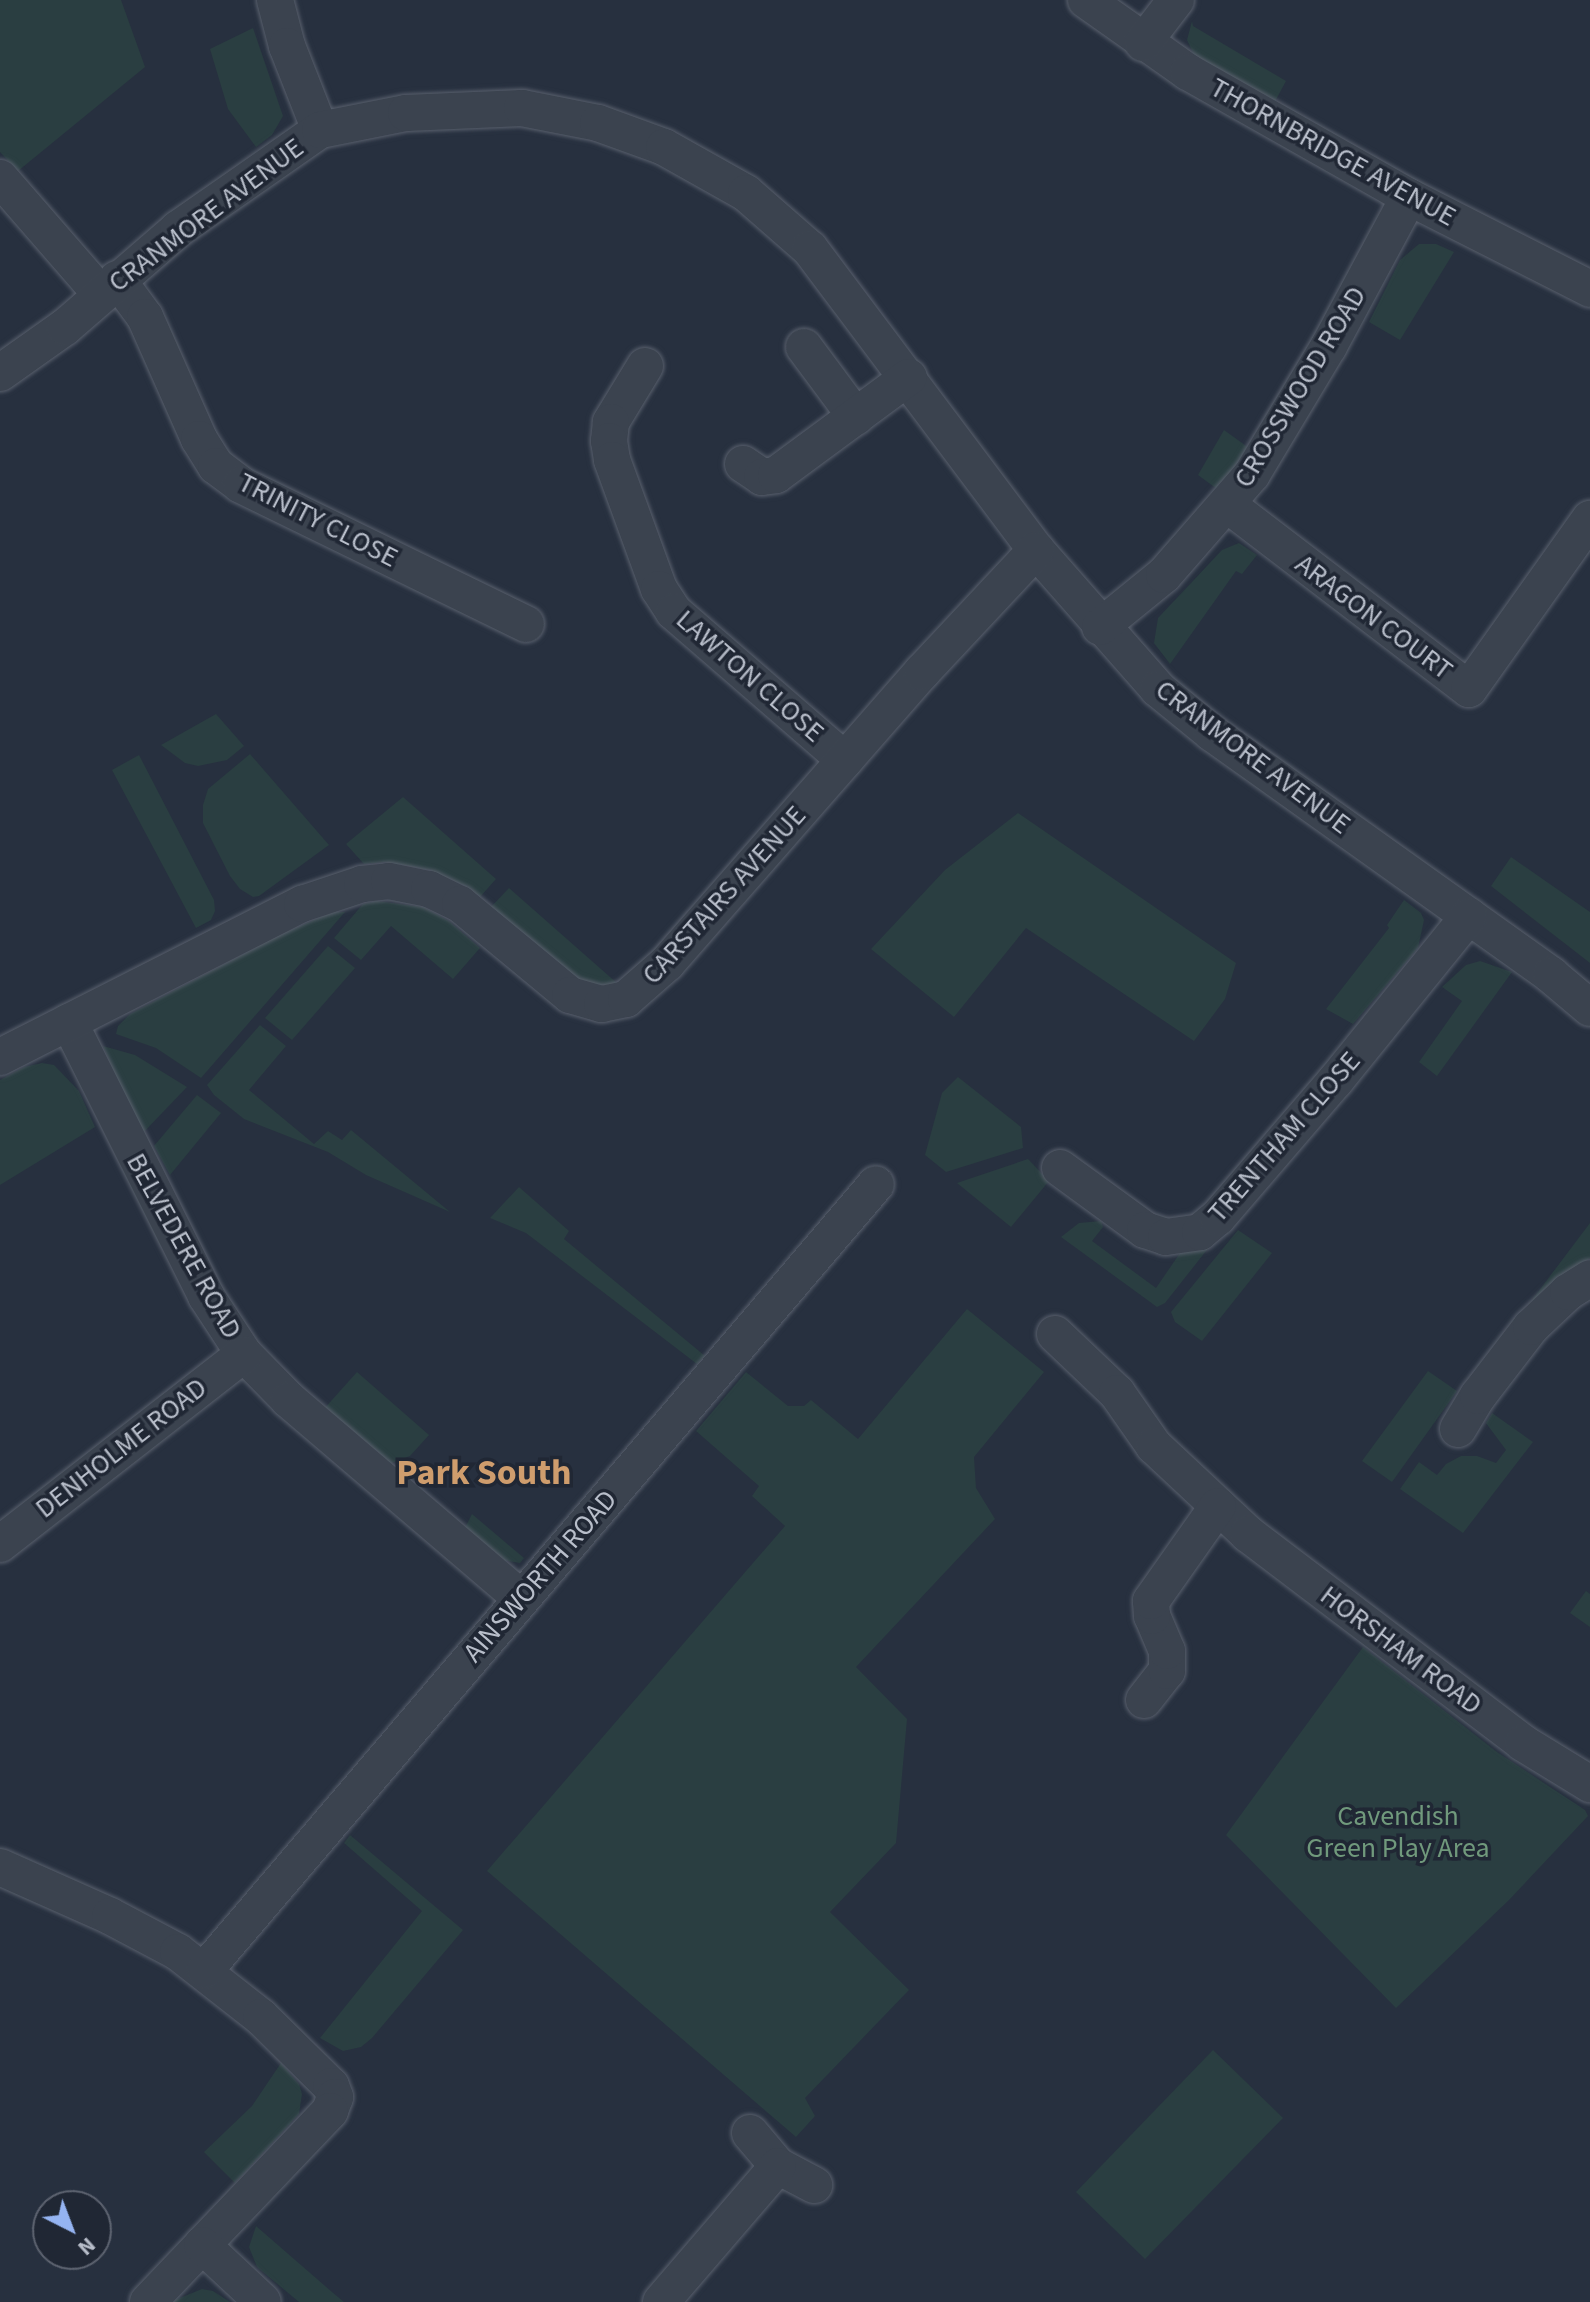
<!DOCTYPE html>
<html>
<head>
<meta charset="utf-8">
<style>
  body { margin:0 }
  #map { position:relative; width:1590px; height:2302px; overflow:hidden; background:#27303f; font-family:"Source Sans 3",sans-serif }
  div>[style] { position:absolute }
  .green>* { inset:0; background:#2a3e41 }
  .roads { filter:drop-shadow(0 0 2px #59606d) drop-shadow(0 0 2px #59606d) }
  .minor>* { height:36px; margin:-18px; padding:0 18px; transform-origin:18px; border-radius:18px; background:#3b434f }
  span { translate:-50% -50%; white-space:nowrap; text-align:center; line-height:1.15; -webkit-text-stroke:7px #202734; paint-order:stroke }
  .street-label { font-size:28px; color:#b8beca }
  .park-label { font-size:28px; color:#70997c }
  .district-label { font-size:36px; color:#cf9d6d; font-weight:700 }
  .north { position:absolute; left:32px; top:2190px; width:80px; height:80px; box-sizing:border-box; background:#202734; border:2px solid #5d6370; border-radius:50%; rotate:138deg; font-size:22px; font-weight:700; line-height:32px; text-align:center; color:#b8beca }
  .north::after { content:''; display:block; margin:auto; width:28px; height:36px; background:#95b4f2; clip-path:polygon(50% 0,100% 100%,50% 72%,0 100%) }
</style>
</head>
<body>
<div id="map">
  <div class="green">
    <i style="clip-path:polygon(0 0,121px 0,145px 67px,18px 171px,0 152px)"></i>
    <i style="clip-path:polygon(1192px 21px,1193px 26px,1286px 81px,1271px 109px,1196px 59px,1187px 40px)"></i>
    <i style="clip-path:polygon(253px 28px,283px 116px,272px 135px,256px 147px,228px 109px,210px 49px)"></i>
    <i style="clip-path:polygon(1419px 244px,1436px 244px,1454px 252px,1400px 340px,1369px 322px,1400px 260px)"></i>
    <i style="clip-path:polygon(1224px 430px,1249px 448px,1217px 489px,1198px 475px)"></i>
    <i style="clip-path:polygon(1239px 543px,1257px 555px,1242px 574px,1236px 571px,1170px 664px,1154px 643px,1158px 618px,1222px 550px)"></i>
    <i style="clip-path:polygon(216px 714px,244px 746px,227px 760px,198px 766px,185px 763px,161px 745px)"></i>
    <i style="clip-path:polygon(250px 754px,329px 845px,259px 896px,253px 897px,240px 889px,230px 876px,203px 823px,203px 805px,208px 789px)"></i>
    <i style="clip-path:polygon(139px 755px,214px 900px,215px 911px,211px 920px,196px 928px,112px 770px)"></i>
    <i style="clip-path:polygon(403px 797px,496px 879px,480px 897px,465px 886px,430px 870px,385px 862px,364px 864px,346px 844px)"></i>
    <i style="clip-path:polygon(1018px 813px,1236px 963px,1225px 999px,1194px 1041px,1026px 928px,954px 1017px,871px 949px,945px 870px)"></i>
    <i style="clip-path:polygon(1511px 857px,1590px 912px,1590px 963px,1491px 886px)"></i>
    <i style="clip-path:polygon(509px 888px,618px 984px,588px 987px,490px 908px)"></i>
    <i style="clip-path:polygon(1404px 900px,1421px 913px,1424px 920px,1418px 948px,1353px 1024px,1326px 1009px,1389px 928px,1387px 925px)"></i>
    <i style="clip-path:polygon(377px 901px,423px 907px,449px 921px,480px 948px,453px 979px,391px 926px,361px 960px,334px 938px,363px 904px)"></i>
    <i style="clip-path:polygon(333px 912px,345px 912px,201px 1078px,156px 1048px,116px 1034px,118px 1026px,130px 1014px,279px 935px)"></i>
    <i style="clip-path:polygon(328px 946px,355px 968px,292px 1040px,265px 1018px)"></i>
    <i style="clip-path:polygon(1480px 961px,1512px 972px,1437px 1076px,1419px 1062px,1462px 1001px,1442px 987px,1466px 965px)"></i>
    <i style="clip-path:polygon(260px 1025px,286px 1046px,249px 1090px,314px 1144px,328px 1131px,342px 1140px,351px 1130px,450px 1212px,366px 1175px,328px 1152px,244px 1119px,214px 1095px,207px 1085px)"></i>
    <i style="clip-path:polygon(103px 1046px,135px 1055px,187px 1087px,141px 1135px)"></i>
    <i style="clip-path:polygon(42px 1063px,54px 1065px,79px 1091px,95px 1127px,0 1185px,0 1080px,24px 1067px)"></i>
    <i style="clip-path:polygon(958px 1077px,1021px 1127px,1023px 1148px,946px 1172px,925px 1155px,942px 1093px)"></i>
    <i style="clip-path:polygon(197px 1095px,221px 1113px,170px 1175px,154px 1146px)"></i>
    <i style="clip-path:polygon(1028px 1159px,1049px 1181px,1011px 1227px,957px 1183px)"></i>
    <i style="clip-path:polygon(519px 1187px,569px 1231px,564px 1239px,705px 1356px,697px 1364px,526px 1233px,490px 1218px)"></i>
    <i style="clip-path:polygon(1101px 1221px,1103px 1227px,1092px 1241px,1156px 1288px,1180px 1253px,1210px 1246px,1165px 1303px,1157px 1307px,1061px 1237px,1079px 1223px)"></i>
    <i style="clip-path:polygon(1590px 1223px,1590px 1258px,1534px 1304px,1532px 1300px)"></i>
    <i style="clip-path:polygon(1238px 1230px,1272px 1253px,1202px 1341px,1175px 1322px,1171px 1312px)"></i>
    <i style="clip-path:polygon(967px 1309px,1044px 1372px,974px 1457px,976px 1488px,995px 1519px,856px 1667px,907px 1719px,896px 1843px,830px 1912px,909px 1990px,805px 2098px,815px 2116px,796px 2137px,487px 1871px,785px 1526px,752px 1496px,759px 1486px,696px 1431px,746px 1372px,788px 1406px,804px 1406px,811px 1400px,858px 1439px)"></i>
    <i style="clip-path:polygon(1428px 1371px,1457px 1391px,1392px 1482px,1362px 1461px)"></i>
    <i style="clip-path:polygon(357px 1372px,429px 1435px,410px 1456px,389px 1464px,323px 1410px)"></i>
    <i style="clip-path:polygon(1492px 1413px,1533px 1442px,1463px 1533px,1400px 1489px,1419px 1462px,1437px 1475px,1446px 1464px,1461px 1456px,1477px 1456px,1496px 1463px,1506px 1450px,1486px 1423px)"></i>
    <i style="clip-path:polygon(472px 1514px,524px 1558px,520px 1563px,502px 1560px,465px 1528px)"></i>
    <i style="clip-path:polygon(1586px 1591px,1590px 1594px,1590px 1627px,1570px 1613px)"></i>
    <i style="clip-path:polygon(1363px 1647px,1497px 1752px,1585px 1810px,1588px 1816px,1509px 1900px,1396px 2008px,1226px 1835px)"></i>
    <i style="clip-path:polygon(350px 1835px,463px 1930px,372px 2038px,361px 2047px,343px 2051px,320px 2038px,422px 1911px,344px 1843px)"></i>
    <i style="clip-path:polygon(1213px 2050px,1283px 2118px,1145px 2259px,1076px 2192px)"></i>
    <i style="clip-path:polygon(281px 2063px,299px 2084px,302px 2094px,299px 2114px,235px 2183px,204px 2152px,252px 2106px)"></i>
    <i style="clip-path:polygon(256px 2226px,332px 2292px,344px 2302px,299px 2302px,257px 2267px,249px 2247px)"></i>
    <i style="clip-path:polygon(202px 2289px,213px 2291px,230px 2302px,170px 2302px)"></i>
  </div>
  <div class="roads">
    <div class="minor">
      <i style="left:275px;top:0;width:48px;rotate:75.4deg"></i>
      <i style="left:287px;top:46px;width:90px;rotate:68.6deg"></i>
      <i style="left:1086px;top:0;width:125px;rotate:35.2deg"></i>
      <i style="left:1188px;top:72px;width:254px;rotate:29.5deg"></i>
      <i style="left:1409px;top:197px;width:203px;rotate:26.9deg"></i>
      <i style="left:1143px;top:43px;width:54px;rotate:-52.5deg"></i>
      <i style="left:0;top:178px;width:154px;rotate:49deg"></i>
      <i style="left:117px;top:279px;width:47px;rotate:53.6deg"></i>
      <i style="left:145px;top:317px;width:133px;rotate:66.1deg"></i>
      <i style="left:199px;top:439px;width:32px;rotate:58deg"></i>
      <i style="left:216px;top:466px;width:31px;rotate:37deg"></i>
      <i style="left:241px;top:485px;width:317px;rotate:26deg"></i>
      <i style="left:804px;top:347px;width:87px;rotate:53.4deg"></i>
      <i style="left:645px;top:366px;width:66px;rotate:121.3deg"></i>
      <i style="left:611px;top:422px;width:19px;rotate:96deg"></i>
      <i style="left:609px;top:441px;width:19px;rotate:81deg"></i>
      <i style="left:612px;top:460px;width:137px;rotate:70deg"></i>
      <i style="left:659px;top:589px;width:27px;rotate:57deg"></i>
      <i style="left:674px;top:612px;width:226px;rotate:40.9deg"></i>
      <i style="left:0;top:373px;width:80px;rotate:-35.3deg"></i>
      <i style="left:65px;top:327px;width:150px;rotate:-40.9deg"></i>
      <i style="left:178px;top:229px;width:173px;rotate:-34.9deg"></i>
      <i style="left:320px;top:130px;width:88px;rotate:-11.2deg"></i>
      <i style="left:406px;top:113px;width:116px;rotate:-2.5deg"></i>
      <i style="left:522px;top:108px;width:77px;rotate:11.2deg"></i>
      <i style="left:598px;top:123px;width:70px;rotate:20deg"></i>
      <i style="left:664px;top:147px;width:94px;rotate:29.3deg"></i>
      <i style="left:746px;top:193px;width:85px;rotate:41.2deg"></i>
      <i style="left:810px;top:249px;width:376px;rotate:53.1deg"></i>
      <i style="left:1036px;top:550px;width:185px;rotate:48.7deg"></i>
      <i style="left:1158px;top:689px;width:70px;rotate:39.2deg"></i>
      <i style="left:1212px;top:733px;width:417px;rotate:35.5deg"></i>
      <i style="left:1551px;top:975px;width:51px;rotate:40.2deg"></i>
      <i style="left:743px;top:464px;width:23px;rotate:34deg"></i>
      <i style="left:762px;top:477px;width:14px;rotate:-8deg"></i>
      <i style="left:776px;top:475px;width:165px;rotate:-36.4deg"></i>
      <i style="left:1228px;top:505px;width:303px;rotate:37.4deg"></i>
      <i style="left:1469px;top:689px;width:209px;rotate:-54.6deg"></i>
      <i style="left:1100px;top:627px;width:82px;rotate:-39.1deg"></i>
      <i style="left:1164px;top:575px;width:134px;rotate:-48.9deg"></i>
      <i style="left:1252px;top:474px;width:149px;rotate:-59deg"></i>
      <i style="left:1329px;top:346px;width:169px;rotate:-61.8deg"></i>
      <i style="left:69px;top:1022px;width:306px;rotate:63.4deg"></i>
      <i style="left:206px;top:1296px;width:69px;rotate:56.8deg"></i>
      <i style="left:244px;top:1354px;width:64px;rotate:45.6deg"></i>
      <i style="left:289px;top:1400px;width:305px;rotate:40.5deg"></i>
      <i style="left:0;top:1057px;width:339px;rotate:-26.9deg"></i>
      <i style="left:302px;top:904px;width:63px;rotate:-18.4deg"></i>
      <i style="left:362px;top:884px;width:27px;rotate:-6deg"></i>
      <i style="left:389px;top:881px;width:41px;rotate:11.3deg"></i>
      <i style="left:429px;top:889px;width:34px;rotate:26deg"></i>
      <i style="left:460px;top:904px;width:143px;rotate:39.6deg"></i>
      <i style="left:570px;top:995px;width:33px;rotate:16deg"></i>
      <i style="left:602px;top:1004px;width:25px;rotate:-12deg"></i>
      <i style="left:626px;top:999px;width:55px;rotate:-41.3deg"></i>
      <i style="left:667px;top:963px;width:387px;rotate:-48.8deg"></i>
      <i style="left:922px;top:672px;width:167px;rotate:-46.9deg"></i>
      <i style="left:1060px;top:1168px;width:105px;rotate:36.1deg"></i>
      <i style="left:1145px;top:1230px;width:22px;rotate:18deg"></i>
      <i style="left:1166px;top:1237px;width:34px;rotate:-8deg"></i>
      <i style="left:1200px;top:1232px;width:23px;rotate:-40deg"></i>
      <i style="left:1218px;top:1217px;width:181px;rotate:-49.3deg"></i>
      <i style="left:1336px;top:1080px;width:211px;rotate:-51deg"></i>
      <i style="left:1055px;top:1334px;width:86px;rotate:43.6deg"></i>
      <i style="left:1117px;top:1393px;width:65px;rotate:55.1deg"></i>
      <i style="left:1154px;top:1446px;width:129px;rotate:43.1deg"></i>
      <i style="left:1248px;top:1534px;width:345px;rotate:37.2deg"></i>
      <i style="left:1523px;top:1743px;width:79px;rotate:31.5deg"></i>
      <i style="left:1458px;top:1429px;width:39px;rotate:-59deg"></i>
      <i style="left:1478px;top:1396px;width:87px;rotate:-52.5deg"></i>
      <i style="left:1531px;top:1327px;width:51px;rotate:-43.4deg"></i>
      <i style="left:1568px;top:1292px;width:26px;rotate:-32deg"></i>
      <i style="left:0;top:1544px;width:309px;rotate:-37.9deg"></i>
      <i style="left:1144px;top:1700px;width:37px;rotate:-52deg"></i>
      <i style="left:1167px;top:1671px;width:20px;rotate:-90deg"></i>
      <i style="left:1167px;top:1651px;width:38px;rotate:-113deg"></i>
      <i style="left:1152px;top:1616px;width:15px;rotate:-94deg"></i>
      <i style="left:1151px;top:1601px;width:116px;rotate:-54.8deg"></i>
      <i style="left:0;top:1867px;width:120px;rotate:24deg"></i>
      <i style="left:110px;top:1916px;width:77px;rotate:27.9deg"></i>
      <i style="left:178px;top:1952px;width:105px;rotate:38.1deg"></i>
      <i style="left:261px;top:2017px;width:98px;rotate:44.6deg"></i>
      <i style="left:331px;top:2086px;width:12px;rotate:70deg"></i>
      <i style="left:335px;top:2097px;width:15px;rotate:110deg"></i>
      <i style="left:330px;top:2111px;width:264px;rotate:133.6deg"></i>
      <i style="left:205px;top:1970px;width:1033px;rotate:-49.51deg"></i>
      <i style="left:750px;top:2133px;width:43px;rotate:49.7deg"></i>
      <i style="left:778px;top:2166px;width:41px;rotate:27.8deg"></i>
      <i style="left:202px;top:2245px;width:83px;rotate:43.1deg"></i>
      <i style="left:661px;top:2302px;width:179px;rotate:-49.3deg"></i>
    </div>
  </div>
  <div class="street-label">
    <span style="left:1333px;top:152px;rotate:29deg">THORNBRIDGE AVENUE</span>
    <span style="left:206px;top:215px;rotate:-37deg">CRANMORE AVENUE</span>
    <span style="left:1300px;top:387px;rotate:-59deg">CROSSWOOD ROAD</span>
    <span style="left:318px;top:520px;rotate:27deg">TRINITY CLOSE</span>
    <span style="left:1374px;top:617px;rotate:37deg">ARAGON COURT</span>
    <span style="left:750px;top:676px;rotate:41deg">LAWTON CLOSE</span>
    <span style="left:1253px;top:757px;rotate:37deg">CRANMORE AVENUE</span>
    <span style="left:724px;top:895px;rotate:-48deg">CARSTAIRS AVENUE</span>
    <span style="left:1284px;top:1137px;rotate:-49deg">TRENTHAM CLOSE</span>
    <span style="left:184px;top:1246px;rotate:61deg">BELVEDERE ROAD</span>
    <span style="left:121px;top:1448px;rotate:-38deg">DENHOLME ROAD</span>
    <span style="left:540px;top:1576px;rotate:-49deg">AINSWORTH ROAD</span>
    <span style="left:1401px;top:1650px;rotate:37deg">HORSHAM ROAD</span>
  </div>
  <div class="park-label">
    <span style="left:1398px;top:1832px">Cavendish<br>Green Play Area</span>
  </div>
  <div class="district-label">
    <span style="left:484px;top:1473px">Park South</span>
  </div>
  <div class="north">N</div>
</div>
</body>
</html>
